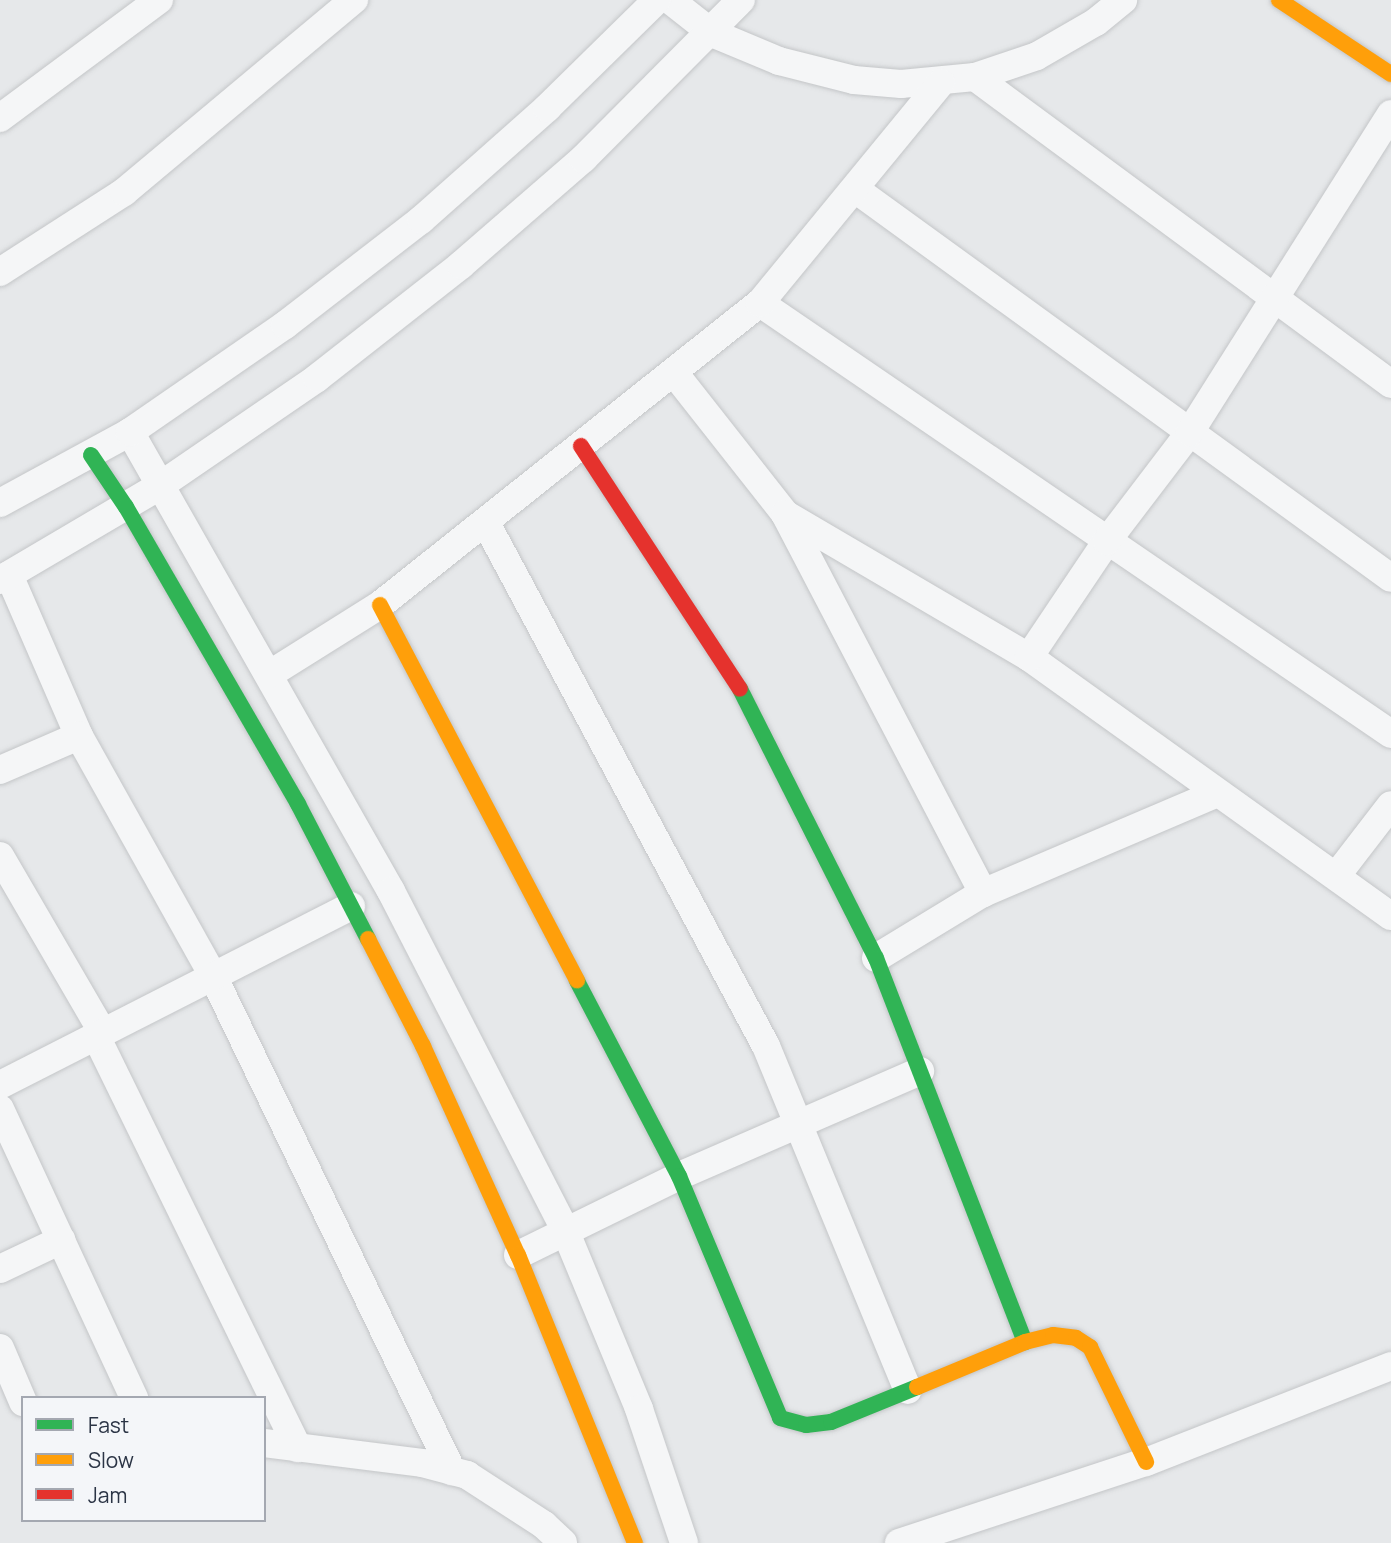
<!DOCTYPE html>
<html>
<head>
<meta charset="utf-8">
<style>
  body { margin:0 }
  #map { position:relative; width:1391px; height:1543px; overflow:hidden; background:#e6e8ea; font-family:Manrope,sans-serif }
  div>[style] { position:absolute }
  .roads { filter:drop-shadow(0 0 2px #c4c6c8) drop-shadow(0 0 2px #c4c6c8) }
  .street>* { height:28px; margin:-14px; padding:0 14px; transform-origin:14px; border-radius:14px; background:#f5f6f7 }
  .fast>* { height:16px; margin:-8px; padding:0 8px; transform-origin:8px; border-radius:8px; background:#30b455 }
  .slow>* { height:16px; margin:-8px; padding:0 8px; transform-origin:8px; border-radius:8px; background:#ff9f0a }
  .jam>* { height:16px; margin:-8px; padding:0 8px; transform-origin:8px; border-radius:8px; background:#e5322d }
  span { translate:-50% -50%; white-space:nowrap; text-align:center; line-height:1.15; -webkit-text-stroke:5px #f4f6f9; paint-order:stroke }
  .legend { position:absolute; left:21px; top:1396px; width:245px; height:126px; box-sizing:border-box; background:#f4f6f9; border:2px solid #a4a8b1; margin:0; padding:9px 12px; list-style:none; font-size:21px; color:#2b3445 }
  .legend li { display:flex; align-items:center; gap:14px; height:35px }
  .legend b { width:35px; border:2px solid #a4a8b1 }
</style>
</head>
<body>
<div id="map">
  <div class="roads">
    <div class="street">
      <i style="left:670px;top:0;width:53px;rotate:38.2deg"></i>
      <i style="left:712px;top:33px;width:73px;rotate:22.7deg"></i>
      <i style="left:779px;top:61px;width:77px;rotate:14.2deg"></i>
      <i style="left:854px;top:80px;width:47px;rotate:4.9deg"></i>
      <i style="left:901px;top:84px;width:74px;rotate:-5.4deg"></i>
      <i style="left:975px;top:77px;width:65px;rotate:-18.7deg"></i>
      <i style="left:1037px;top:56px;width:68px;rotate:-30deg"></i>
      <i style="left:1096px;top:22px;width:35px;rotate:-39deg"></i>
      <i style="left:975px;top:77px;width:517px;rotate:36.43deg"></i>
      <i style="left:0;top:118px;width:198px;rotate:-36.6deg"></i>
      <i style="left:855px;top:189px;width:662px;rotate:35.97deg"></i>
      <i style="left:0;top:272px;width:148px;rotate:-32.8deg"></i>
      <i style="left:124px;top:192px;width:300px;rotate:-39.9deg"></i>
      <i style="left:760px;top:303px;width:764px;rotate:34.33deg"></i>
      <i style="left:675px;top:374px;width:178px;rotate:51.8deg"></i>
      <i style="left:785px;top:514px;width:283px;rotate:30.4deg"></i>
      <i style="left:1029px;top:657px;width:445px;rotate:35.6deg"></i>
      <i style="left:130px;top:432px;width:528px;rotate:60.38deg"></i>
      <i style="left:391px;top:891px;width:381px;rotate:62.8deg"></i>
      <i style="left:565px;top:1230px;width:194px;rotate:67.5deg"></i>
      <i style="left:639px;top:1409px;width:141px;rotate:71.4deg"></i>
      <i style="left:0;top:503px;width:148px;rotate:-28.6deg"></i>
      <i style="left:130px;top:432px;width:188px;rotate:-34.6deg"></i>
      <i style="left:285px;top:325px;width:172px;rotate:-37.7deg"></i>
      <i style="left:421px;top:220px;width:169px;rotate:-41.6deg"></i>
      <i style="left:547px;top:108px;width:154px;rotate:-44.5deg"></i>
      <i style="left:785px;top:514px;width:428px;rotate:62.4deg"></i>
      <i style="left:486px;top:523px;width:593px;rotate:61.84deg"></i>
      <i style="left:766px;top:1046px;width:372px;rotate:67.6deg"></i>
      <i style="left:9px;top:575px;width:176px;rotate:66.5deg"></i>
      <i style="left:79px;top:736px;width:275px;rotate:60.8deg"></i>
      <i style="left:213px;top:976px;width:550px;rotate:64.23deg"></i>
      <i style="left:0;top:580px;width:187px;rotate:-30.5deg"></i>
      <i style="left:161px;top:485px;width:189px;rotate:-34.4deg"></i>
      <i style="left:317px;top:378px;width:183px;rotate:-38.1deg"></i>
      <i style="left:461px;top:265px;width:162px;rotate:-41deg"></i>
      <i style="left:583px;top:159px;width:224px;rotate:-45.2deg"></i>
      <i style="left:1029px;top:657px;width:140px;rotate:-56.1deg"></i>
      <i style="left:1107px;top:541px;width:137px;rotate:-52.7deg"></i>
      <i style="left:1190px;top:432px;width:376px;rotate:-57.7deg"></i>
      <i style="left:270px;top:674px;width:130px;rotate:-32.1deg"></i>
      <i style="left:380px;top:605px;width:485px;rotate:-38.5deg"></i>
      <i style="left:760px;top:303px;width:285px;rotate:-50.6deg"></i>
      <i style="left:0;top:770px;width:86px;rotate:-23.3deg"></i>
      <i style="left:0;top:856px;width:205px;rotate:59.8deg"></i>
      <i style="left:1337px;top:875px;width:88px;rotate:-52.4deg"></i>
      <i style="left:876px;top:958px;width:125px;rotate:-31.3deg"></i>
      <i style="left:983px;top:893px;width:254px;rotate:-23.1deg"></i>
      <i style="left:96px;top:1036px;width:459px;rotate:63.9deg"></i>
      <i style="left:0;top:1085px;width:394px;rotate:-27deg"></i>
      <i style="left:0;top:1109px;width:319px;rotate:65.1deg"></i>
      <i style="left:518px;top:1255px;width:179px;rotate:-26.1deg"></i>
      <i style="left:679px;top:1176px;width:263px;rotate:-23.5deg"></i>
      <i style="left:0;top:1269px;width:68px;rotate:-25.4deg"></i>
      <i style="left:0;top:1348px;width:59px;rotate:66.9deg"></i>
      <i style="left:264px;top:1443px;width:159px;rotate:7.2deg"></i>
      <i style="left:422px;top:1463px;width:47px;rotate:14.9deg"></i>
      <i style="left:467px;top:1475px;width:92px;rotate:33deg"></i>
      <i style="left:544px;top:1525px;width:26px;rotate:43deg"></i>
      <i style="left:899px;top:1543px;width:260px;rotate:-18.2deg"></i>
      <i style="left:1146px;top:1462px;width:263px;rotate:-21.4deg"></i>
    </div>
    <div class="fast">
      <i style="left:91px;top:455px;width:63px;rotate:56.1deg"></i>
      <i style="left:126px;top:507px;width:343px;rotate:59.9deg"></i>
      <i style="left:298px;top:804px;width:152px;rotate:62.6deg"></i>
      <i style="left:740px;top:689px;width:301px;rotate:63.2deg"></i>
      <i style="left:876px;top:958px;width:412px;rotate:68.8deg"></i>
      <i style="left:577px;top:981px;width:220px;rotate:62.4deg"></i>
      <i style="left:679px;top:1176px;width:262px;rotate:67.3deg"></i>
      <i style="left:780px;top:1418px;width:27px;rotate:15deg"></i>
      <i style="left:806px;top:1425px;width:25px;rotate:-7deg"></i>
      <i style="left:831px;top:1422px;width:93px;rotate:-22.1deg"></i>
    </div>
    <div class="slow">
      <i style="left:1279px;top:0;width:134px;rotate:33.5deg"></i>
      <i style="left:380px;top:605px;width:424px;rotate:62.3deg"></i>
      <i style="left:368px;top:939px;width:120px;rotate:62.8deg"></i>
      <i style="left:423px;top:1046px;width:230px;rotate:65.6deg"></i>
      <i style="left:518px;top:1255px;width:311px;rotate:67.9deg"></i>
      <i style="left:917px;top:1387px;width:117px;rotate:-22.6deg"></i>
      <i style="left:1025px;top:1342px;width:29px;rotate:-14deg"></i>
      <i style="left:1053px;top:1335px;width:23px;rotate:7deg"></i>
      <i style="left:1076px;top:1338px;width:17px;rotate:33deg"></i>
      <i style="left:1090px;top:1347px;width:128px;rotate:64deg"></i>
    </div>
    <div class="jam">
      <i style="left:581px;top:446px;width:290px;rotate:56.8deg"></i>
    </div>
  </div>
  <ul class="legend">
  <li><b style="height:9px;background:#30b455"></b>Fast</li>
  <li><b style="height:9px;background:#ff9f0a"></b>Slow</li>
  <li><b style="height:9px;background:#e5322d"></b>Jam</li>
  </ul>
</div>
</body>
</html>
